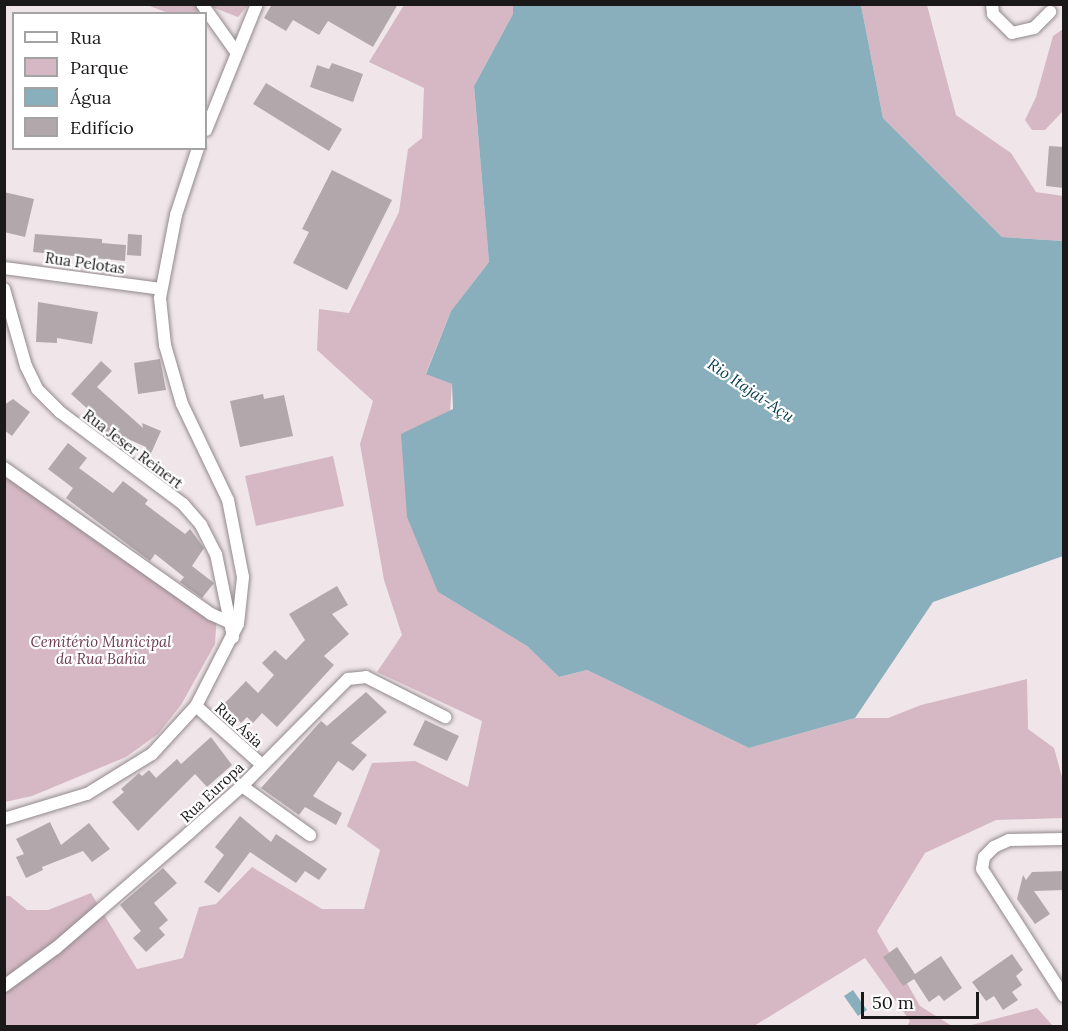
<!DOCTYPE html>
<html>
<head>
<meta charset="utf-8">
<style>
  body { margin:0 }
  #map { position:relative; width:1068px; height:1031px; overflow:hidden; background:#f0e6e9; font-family:Lora,serif }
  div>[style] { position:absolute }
  .green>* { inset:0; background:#d5b8c3 }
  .water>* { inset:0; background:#8aafbc }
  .building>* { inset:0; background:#b2a8ac }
  .roads { filter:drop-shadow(0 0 2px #92898c) drop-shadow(0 0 2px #92898c) }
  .minor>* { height:12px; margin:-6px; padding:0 6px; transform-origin:6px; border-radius:6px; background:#fff }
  span { translate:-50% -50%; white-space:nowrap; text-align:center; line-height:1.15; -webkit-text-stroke:4.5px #fff; paint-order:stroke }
  .street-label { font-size:15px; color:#1b1819 }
  .park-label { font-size:15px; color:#6b3a4f; font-style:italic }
  .water-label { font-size:16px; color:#013b4a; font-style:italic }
  .frame { position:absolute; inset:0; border:6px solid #1b1819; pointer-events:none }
  .legend { position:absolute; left:12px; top:12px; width:195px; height:138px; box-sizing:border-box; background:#fff; border:2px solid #a4a3a3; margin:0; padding:8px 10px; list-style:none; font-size:18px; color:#1b1819 }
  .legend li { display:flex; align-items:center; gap:12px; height:30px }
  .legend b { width:30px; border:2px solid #a4a3a3 }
  .scale { position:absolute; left:861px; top:992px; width:118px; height:27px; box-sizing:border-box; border:3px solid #1b1819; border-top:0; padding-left:8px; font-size:18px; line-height:21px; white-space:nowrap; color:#1b1819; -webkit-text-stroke:4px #fff; paint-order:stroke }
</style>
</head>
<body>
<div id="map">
  <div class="green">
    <i style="clip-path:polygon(147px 5px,207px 5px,195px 14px,168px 13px)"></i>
    <i style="clip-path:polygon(207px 5px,248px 5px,238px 17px)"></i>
    <i style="clip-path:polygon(404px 5px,513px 5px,513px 14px,474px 86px,489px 262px,451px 311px,426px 373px,452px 384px,438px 592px,527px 646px,559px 677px,587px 670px,749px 748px,855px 718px,888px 718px,921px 705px,1027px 679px,1028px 729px,1054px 748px,1063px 781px,1063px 818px,996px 820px,925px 853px,877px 931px,920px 1006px,952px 1026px,907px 1026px,910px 1021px,865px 958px,754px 1026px,5px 1026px,5px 896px,10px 896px,27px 910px,48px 910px,91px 893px,137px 969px,183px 958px,199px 907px,216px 904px,252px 867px,322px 909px,364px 909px,380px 850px,347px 826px,372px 763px,415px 761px,468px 787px,482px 721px,377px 672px,402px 635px,384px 580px,360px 444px,373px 401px,317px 350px,319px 309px,349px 313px,399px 212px,408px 149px,422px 138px,424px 88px,369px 62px)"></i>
    <i style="clip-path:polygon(861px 5px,927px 5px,956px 115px,1011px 153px,1036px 192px,1063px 196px,1063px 241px,1002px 237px,883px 118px)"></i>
    <i style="clip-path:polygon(1063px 29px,1063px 111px,1045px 130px,1032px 130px,1025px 120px,1036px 97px,1053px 36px)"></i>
    <i style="clip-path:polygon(333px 456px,344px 506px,256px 526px,245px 476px)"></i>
    <i style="clip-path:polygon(4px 464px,217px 612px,215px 644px,181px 705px,158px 734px,126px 757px,32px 796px,5px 802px)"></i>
    <i style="clip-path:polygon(1037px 1008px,1053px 1026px,968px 1026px)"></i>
  </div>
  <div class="water">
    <i style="clip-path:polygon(513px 5px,861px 5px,883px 118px,1002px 237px,1063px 241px,1063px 556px,933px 602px,855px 718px,749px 748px,587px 670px,559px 677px,527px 646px,438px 592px,407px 517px,401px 434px,453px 409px,452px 384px,426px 374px,451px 311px,489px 262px,474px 86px,513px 14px)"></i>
    <i style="clip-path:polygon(853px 990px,867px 1010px,858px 1016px,844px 996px)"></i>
  </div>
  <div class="building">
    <i style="clip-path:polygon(272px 4px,398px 4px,373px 47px,328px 21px,319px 35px,293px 20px,286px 31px,264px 18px)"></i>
    <i style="clip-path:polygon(332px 63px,363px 74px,353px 102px,310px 87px,317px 65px,329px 69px)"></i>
    <i style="clip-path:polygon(266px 83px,342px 129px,329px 151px,253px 104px)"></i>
    <i style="clip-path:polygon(1049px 146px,1064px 147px,1064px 188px,1046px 186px)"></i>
    <i style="clip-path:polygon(332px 170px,392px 200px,347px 290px,293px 263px,309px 232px,302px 229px)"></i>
    <i style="clip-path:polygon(4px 192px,34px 199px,25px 237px,4px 232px)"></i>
    <i style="clip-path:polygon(35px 234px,102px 239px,102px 243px,126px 245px,125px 261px,33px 252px)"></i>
    <i style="clip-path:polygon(128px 234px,142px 235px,141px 256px,127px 255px)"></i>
    <i style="clip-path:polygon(38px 302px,98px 312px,92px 344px,57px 338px,57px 343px,36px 342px)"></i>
    <i style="clip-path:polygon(160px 359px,166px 390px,138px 394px,134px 363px)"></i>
    <i style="clip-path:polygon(101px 361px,112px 371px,97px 387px,143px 428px,142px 423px,161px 431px,148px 460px,146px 447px,128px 439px,125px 442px,110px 430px,108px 434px,97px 425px,100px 420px,71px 394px)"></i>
    <i style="clip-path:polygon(263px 394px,264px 399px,284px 395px,293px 436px,240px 447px,230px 401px)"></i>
    <i style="clip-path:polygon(13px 399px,30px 412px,12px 436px,4px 430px,4px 405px)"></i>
    <i style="clip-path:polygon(68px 443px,87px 458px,79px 468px,113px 493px,123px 481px,148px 500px,145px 504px,185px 534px,190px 529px,204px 548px,192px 566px,214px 583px,202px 598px,180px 582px,184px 577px,155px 554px,150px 561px,66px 498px,73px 488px,48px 469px)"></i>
    <i style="clip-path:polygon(337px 586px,348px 605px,332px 614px,349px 634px,324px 656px,334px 665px,277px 727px,262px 713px,253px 723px,247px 717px,241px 723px,223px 705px,246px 681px,258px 693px,274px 675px,262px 663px,275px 650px,286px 660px,305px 640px,289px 614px)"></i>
    <i style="clip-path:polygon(366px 692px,387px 712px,351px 743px,367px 755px,353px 771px,338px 761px,313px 796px,342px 813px,336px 825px,305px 807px,299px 815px,261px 788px,321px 721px,327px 726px)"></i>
    <i style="clip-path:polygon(425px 720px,459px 736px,447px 761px,413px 745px)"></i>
    <i style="clip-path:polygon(211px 737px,232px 765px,207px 787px,195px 774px,138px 831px,112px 802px,124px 792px,121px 789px,139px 773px,142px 776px,149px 770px,156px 778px,177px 759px,181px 764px)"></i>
    <i style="clip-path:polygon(240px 816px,271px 842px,276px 834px,327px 869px,319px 880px,305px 871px,296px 883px,250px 852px,219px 893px,204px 882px,224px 855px,215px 847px)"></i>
    <i style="clip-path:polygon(50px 822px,61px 845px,89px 823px,110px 849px,92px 862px,83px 851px,42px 867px,43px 870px,26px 878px,16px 857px,24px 854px,16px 839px)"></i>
    <i style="clip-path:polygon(163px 868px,177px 883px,154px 903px,168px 920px,159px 928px,165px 935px,146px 952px,133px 938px,141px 931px,120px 905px)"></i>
    <i style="clip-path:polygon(1064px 871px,1064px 890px,1034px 891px,1050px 914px,1035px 924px,1017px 899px,1023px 875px,1026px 880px,1032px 872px)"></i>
    <i style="clip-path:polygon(897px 947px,915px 974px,941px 956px,962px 988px,944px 1001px,939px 995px,929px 1002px,914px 979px,903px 986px,883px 957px)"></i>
    <i style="clip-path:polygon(1012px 954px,1023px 970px,1016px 976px,1022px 985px,1012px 992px,1018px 1000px,1003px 1010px,994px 996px,986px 1001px,972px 982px)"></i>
  </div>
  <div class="roads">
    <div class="minor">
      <i style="left:202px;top:4px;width:59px;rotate:54.7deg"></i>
      <i style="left:992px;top:4px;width:10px;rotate:84deg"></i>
      <i style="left:993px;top:14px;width:27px;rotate:45deg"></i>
      <i style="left:1012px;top:33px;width:23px;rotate:-13deg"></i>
      <i style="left:1034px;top:28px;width:23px;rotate:-45deg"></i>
      <i style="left:206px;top:130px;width:136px;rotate:-68deg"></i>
      <i style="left:4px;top:268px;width:158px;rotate:7.6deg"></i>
      <i style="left:4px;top:289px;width:80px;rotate:74.1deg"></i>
      <i style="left:26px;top:366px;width:25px;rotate:64deg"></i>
      <i style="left:37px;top:389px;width:33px;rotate:45deg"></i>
      <i style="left:60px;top:412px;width:154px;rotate:36.8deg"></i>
      <i style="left:183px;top:504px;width:28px;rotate:49deg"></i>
      <i style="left:201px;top:525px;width:33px;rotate:63deg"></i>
      <i style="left:216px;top:554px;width:85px;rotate:78.4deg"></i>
      <i style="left:4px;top:468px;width:253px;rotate:35.2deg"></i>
      <i style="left:211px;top:614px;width:17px;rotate:24deg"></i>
      <i style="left:196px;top:706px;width:89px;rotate:41.8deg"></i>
      <i style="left:242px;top:786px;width:84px;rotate:35.8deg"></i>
      <i style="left:4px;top:819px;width:87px;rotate:-16.8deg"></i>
      <i style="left:87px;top:794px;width:76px;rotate:-31.6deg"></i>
      <i style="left:152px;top:754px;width:65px;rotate:-47.5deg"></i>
      <i style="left:196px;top:706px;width:92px;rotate:-62.9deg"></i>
      <i style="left:238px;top:624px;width:47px;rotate:-83.9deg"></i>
      <i style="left:243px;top:577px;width:78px;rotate:-101deg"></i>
      <i style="left:228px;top:500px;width:106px;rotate:-115.6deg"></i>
      <i style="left:182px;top:404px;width:61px;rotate:-106.1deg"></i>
      <i style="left:165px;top:345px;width:47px;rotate:-96.1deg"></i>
      <i style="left:160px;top:298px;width:85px;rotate:-79.1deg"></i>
      <i style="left:176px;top:215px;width:71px;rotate:-71.8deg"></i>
      <i style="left:1064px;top:839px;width:55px;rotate:179deg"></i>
      <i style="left:1009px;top:840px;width:17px;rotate:155deg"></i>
      <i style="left:994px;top:847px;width:14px;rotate:135deg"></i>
      <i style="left:984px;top:857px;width:12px;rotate:99deg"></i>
      <i style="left:982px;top:869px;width:151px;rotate:57.2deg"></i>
      <i style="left:4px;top:986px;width:64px;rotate:-36.2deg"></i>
      <i style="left:56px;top:948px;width:176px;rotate:-40.8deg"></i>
      <i style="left:189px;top:833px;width:71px;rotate:-41.6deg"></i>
      <i style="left:242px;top:786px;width:151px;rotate:-45.3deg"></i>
      <i style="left:348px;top:679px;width:18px;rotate:-6deg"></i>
      <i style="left:366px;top:677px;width:89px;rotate:26.9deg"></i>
    </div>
  </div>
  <div class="street-label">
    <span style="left:85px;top:263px;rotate:8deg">Rua Pelotas</span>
    <span style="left:133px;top:449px;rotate:37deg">Rua Jeser Reinert</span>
    <span style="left:239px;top:725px;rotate:42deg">Rua Ásia</span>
    <span style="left:212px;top:792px;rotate:-43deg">Rua Europa</span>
  </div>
  <div class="park-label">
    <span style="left:101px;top:650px">Cemitério Municipal<br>da Rua Bahia</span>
  </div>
  <div class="water-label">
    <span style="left:751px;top:390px;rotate:34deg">Rio Itajaí-Açu</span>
  </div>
  <div class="frame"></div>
  <ul class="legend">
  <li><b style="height:8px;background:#fff"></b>Rua</li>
  <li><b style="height:16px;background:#d5b8c3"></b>Parque</li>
  <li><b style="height:16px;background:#8aafbc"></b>Água</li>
  <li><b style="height:16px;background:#b2a8ac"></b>Edifício</li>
  </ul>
  <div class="scale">50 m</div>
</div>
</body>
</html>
